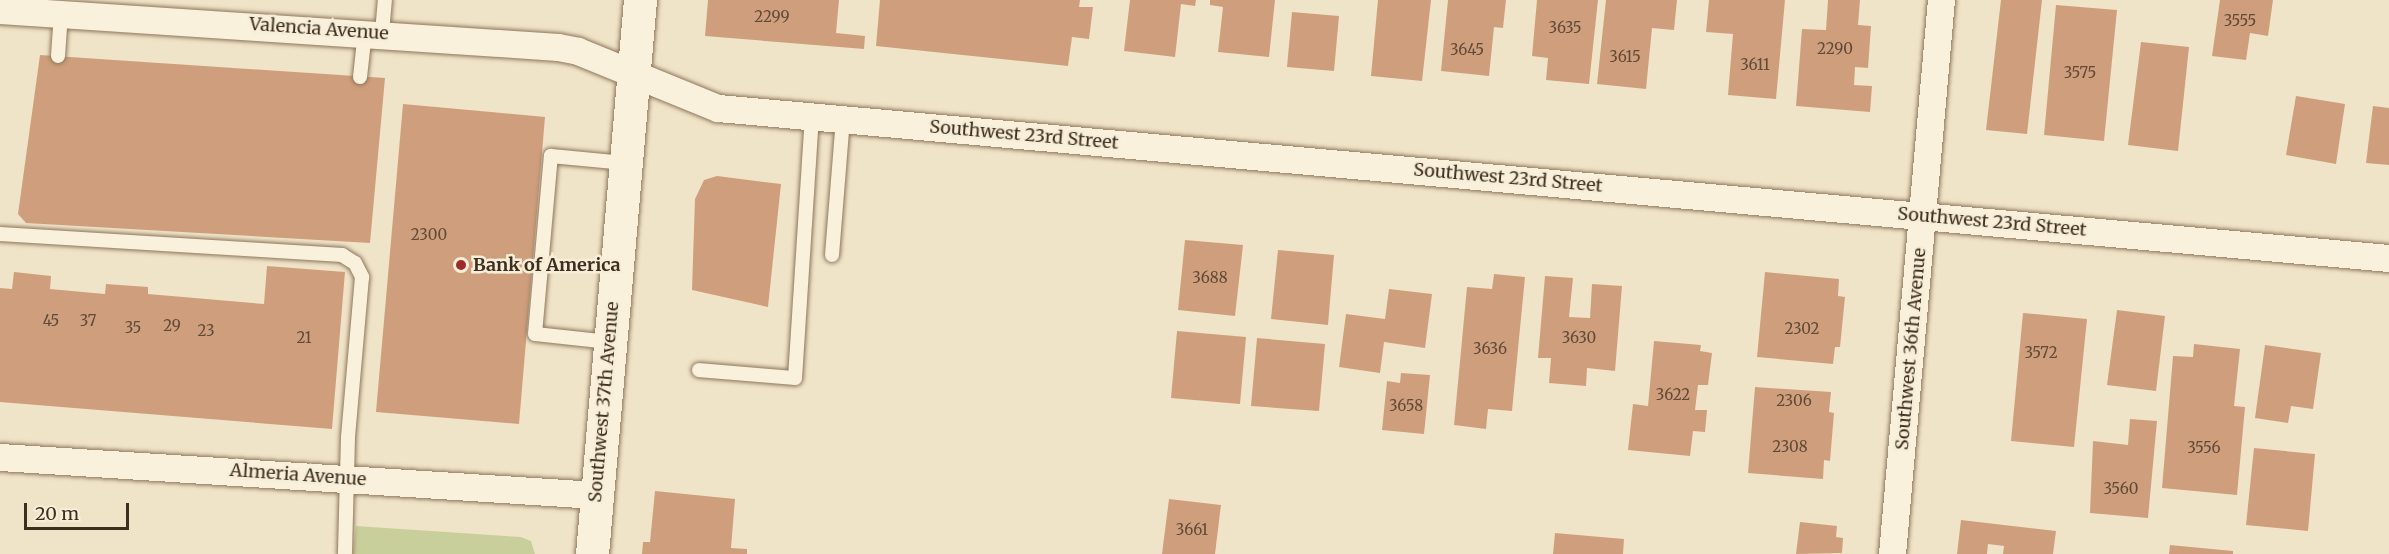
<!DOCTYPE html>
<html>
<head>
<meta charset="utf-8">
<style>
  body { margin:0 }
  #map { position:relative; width:2389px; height:554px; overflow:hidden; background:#f0e4c8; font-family:Merriweather,serif }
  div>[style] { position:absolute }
  .green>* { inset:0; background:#c9cf9b }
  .building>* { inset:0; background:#cf9f7d }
  .roads { filter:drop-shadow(0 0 2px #8d765c) drop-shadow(0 0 2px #8d765c) }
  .lane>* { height:14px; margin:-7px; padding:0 7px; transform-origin:7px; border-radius:7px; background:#faf1dc }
  .street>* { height:27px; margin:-13.5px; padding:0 13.5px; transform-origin:13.5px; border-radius:13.5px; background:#faf1dc }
  .secondary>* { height:33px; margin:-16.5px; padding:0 16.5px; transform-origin:16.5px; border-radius:16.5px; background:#faf1dc }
  .dots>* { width:16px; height:16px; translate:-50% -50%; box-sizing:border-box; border:3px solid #f7eed8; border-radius:50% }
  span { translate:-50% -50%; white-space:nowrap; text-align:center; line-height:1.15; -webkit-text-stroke:5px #f7eed8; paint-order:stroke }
  .number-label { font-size:15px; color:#624a37 }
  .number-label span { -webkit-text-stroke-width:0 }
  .street-label { font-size:18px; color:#3d2e20 }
  .poi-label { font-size:18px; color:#3d2e20; font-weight:700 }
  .left { translate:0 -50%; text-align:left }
  .scale { position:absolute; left:24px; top:503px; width:105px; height:27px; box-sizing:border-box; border:3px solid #3d2e20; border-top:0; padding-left:8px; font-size:18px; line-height:21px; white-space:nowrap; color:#3d2e20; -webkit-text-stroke:4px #f7eed8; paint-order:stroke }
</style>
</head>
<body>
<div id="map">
  <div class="green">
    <i style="clip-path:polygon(356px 526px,521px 537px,531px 541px,535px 554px,353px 554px)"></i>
  </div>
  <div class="building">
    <i style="clip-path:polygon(708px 0,839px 0,836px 33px,865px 36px,864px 49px,705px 36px)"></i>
    <i style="clip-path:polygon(880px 0,1080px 0,1079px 7px,1093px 7px,1089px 39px,1072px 37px,1068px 66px,876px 46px)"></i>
    <i style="clip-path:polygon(1130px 0,1196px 0,1195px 6px,1181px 4px,1175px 57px,1124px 51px)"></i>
    <i style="clip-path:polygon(1210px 0,1275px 0,1269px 57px,1218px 52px,1223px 7px,1210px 5px)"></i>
    <i style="clip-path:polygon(1378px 0,1431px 0,1422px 81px,1371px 76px)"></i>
    <i style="clip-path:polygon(1448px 0,1506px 0,1503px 28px,1494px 27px,1489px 76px,1441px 71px)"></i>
    <i style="clip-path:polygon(1537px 0,1598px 0,1589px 84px,1546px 80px,1548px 58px,1532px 56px)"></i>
    <i style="clip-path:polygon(1606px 0,1677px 0,1674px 30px,1652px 28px,1646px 89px,1597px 84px)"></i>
    <i style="clip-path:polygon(1709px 0,1785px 0,1776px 99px,1728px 95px,1733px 34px,1706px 32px)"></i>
    <i style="clip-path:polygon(1828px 0,1860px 0,1858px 25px,1871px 26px,1868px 68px,1855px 67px,1854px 85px,1872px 86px,1870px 112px,1796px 106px,1802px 29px,1826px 30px)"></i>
    <i style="clip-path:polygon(2001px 0,2042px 0,2027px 134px,1986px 130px)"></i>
    <i style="clip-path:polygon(2220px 0,2273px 0,2268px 36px,2250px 33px,2246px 60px,2212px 56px)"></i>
    <i style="clip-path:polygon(2056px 5px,2117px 10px,2104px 141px,2044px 135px)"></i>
    <i style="clip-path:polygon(1292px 12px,1339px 16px,1334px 71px,1287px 67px)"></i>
    <i style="clip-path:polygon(2141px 42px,2189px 47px,2178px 151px,2128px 145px)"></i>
    <i style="clip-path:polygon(40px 55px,385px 78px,370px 243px,26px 223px,18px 214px)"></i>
    <i style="clip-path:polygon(2296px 96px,2345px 104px,2336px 164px,2286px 155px)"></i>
    <i style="clip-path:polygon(403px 104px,545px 117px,519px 424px,376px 412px)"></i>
    <i style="clip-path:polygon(2373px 106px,2389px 108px,2389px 165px,2366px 163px)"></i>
    <i style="clip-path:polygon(717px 176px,781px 184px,768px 307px,692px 290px,695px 199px,704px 180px)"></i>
    <i style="clip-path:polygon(1185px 240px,1243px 245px,1235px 316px,1178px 310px)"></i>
    <i style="clip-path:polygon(1278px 250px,1334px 255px,1328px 325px,1271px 319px)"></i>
    <i style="clip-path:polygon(267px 266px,345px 272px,332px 429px,0 402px,0 288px,12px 289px,14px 272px,51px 276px,50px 289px,105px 294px,106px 284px,148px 287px,148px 294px,264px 304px)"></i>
    <i style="clip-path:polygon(1765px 272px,1839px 279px,1838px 296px,1845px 297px,1840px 347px,1835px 347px,1833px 364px,1757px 357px)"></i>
    <i style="clip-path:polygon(1494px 274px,1525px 277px,1512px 411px,1488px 409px,1486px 429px,1454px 425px,1467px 287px,1492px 289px)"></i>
    <i style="clip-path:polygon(1545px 276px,1573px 278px,1569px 317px,1590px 318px,1592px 284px,1622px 286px,1615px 371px,1587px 368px,1586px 386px,1549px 383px,1551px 358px,1538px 358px)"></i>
    <i style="clip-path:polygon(1389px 289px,1432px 294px,1425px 348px,1384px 342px,1380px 373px,1339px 367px,1346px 314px,1385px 319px)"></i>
    <i style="clip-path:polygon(2117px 310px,2165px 316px,2156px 391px,2107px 385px)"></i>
    <i style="clip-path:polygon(2023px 313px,2087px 319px,2074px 447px,2011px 441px)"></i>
    <i style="clip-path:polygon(1177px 331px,1246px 337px,1240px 404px,1171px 398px)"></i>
    <i style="clip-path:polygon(1257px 338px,1325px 344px,1319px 411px,1251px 406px)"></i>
    <i style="clip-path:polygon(1654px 341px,1701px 345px,1700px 351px,1712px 353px,1708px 385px,1698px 385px,1695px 410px,1707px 410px,1705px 432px,1693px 431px,1690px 456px,1628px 450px,1633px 404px,1648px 406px)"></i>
    <i style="clip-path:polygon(2194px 344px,2240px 349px,2234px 406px,2245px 407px,2237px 495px,2162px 488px,2173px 356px,2193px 357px)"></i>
    <i style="clip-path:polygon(2265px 345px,2321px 353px,2313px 409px,2291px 406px,2288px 423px,2255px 418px)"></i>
    <i style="clip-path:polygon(1401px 373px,1430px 375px,1424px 434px,1382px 430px,1387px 381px,1400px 383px)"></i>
    <i style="clip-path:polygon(1755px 387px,1831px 392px,1829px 412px,1834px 413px,1830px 461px,1824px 460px,1823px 479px,1748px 473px)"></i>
    <i style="clip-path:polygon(2130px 419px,2157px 421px,2148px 518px,2090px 513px,2093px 441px,2128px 445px)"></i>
    <i style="clip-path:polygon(2254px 448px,2315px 454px,2308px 531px,2246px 525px)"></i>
    <i style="clip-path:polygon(655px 491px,735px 499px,731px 548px,747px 549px,747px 554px,642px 554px,643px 542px,650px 542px)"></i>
    <i style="clip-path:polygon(1169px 499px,1221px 505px,1215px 554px,1162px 554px)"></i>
    <i style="clip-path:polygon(1961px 520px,2056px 531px,2053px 554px,2003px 554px,2004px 546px,1988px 544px,1987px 554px,1957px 554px)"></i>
    <i style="clip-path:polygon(1800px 522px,1837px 526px,1836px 537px,1843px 538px,1842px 553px,1796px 554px)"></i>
    <i style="clip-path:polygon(1555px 533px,1624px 539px,1623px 554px,1553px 554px)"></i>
    <i style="clip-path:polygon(2170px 545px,2233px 551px,2233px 554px,2169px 554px)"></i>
  </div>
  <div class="roads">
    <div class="lane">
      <i style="left:382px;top:33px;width:33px;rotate:-85deg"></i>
      <i style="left:58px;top:56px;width:43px;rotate:-86deg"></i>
      <i style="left:360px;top:77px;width:45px;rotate:-83.7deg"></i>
      <i style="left:0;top:234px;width:343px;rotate:3.5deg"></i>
      <i style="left:342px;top:255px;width:15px;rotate:32deg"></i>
      <i style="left:355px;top:263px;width:16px;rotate:63deg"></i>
      <i style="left:362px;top:277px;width:161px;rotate:95deg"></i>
      <i style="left:348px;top:437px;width:117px;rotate:91.5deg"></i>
      <i style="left:832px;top:255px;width:136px;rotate:-85.4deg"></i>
      <i style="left:609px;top:342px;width:74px;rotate:-173.8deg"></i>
      <i style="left:535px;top:334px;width:179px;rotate:-84.9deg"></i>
      <i style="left:551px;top:156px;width:74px;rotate:5.4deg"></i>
      <i style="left:699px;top:370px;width:96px;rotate:4.8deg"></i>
      <i style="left:795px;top:378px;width:262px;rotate:-86.3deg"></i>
    </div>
    <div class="street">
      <i style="left:0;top:10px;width:559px;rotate:3.79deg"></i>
      <i style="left:558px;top:47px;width:20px;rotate:11deg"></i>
      <i style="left:578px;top:51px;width:151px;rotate:22.2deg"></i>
      <i style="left:718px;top:108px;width:1678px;rotate:5.13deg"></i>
      <i style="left:0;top:457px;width:597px;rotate:3.65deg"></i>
      <i style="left:1892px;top:554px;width:556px;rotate:-84.95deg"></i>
    </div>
    <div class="secondary">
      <i style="left:592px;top:554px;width:556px;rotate:-85.05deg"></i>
    </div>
  </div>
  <div class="dots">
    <i style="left:461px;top:265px;background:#9e2a2b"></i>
  </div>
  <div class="number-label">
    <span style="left:772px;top:17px">2299</span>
    <span style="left:2240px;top:21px">3555</span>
    <span style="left:1565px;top:28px">3635</span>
    <span style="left:1835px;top:49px">2290</span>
    <span style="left:1467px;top:50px">3645</span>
    <span style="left:1625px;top:57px">3615</span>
    <span style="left:1755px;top:65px">3611</span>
    <span style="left:2080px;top:73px">3575</span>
    <span style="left:429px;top:235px">2300</span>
    <span style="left:1210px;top:278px">3688</span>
    <span style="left:51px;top:321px">45</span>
    <span style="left:88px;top:321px">37</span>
    <span style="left:172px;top:326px">29</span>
    <span style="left:133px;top:328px">35</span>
    <span style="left:1802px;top:329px">2302</span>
    <span style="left:206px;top:331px">23</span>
    <span style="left:304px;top:338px">21</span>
    <span style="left:1579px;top:338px">3630</span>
    <span style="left:1490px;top:349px">3636</span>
    <span style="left:2041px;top:353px">3572</span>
    <span style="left:1673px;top:395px">3622</span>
    <span style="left:1794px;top:401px">2306</span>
    <span style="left:1406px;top:406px">3658</span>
    <span style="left:1790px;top:447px">2308</span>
    <span style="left:2204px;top:448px">3556</span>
    <span style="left:2121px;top:489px">3560</span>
    <span style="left:1192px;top:530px">3661</span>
  </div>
  <div class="street-label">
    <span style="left:319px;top:29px;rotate:4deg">Valencia Avenue</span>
    <span style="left:1024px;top:135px;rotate:5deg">Southwest 23rd Street</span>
    <span style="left:1508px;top:178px;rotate:5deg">Southwest 23rd Street</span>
    <span style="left:1992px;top:222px;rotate:5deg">Southwest 23rd Street</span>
    <span style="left:1911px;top:349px;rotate:-85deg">Southwest 36th Avenue</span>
    <span style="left:604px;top:402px;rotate:-85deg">Southwest 37th Avenue</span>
    <span style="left:298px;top:475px;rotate:4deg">Almeria Avenue</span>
  </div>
  <div class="poi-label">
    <span class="left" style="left:473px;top:265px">Bank of America</span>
  </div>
  <div class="scale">20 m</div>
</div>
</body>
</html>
